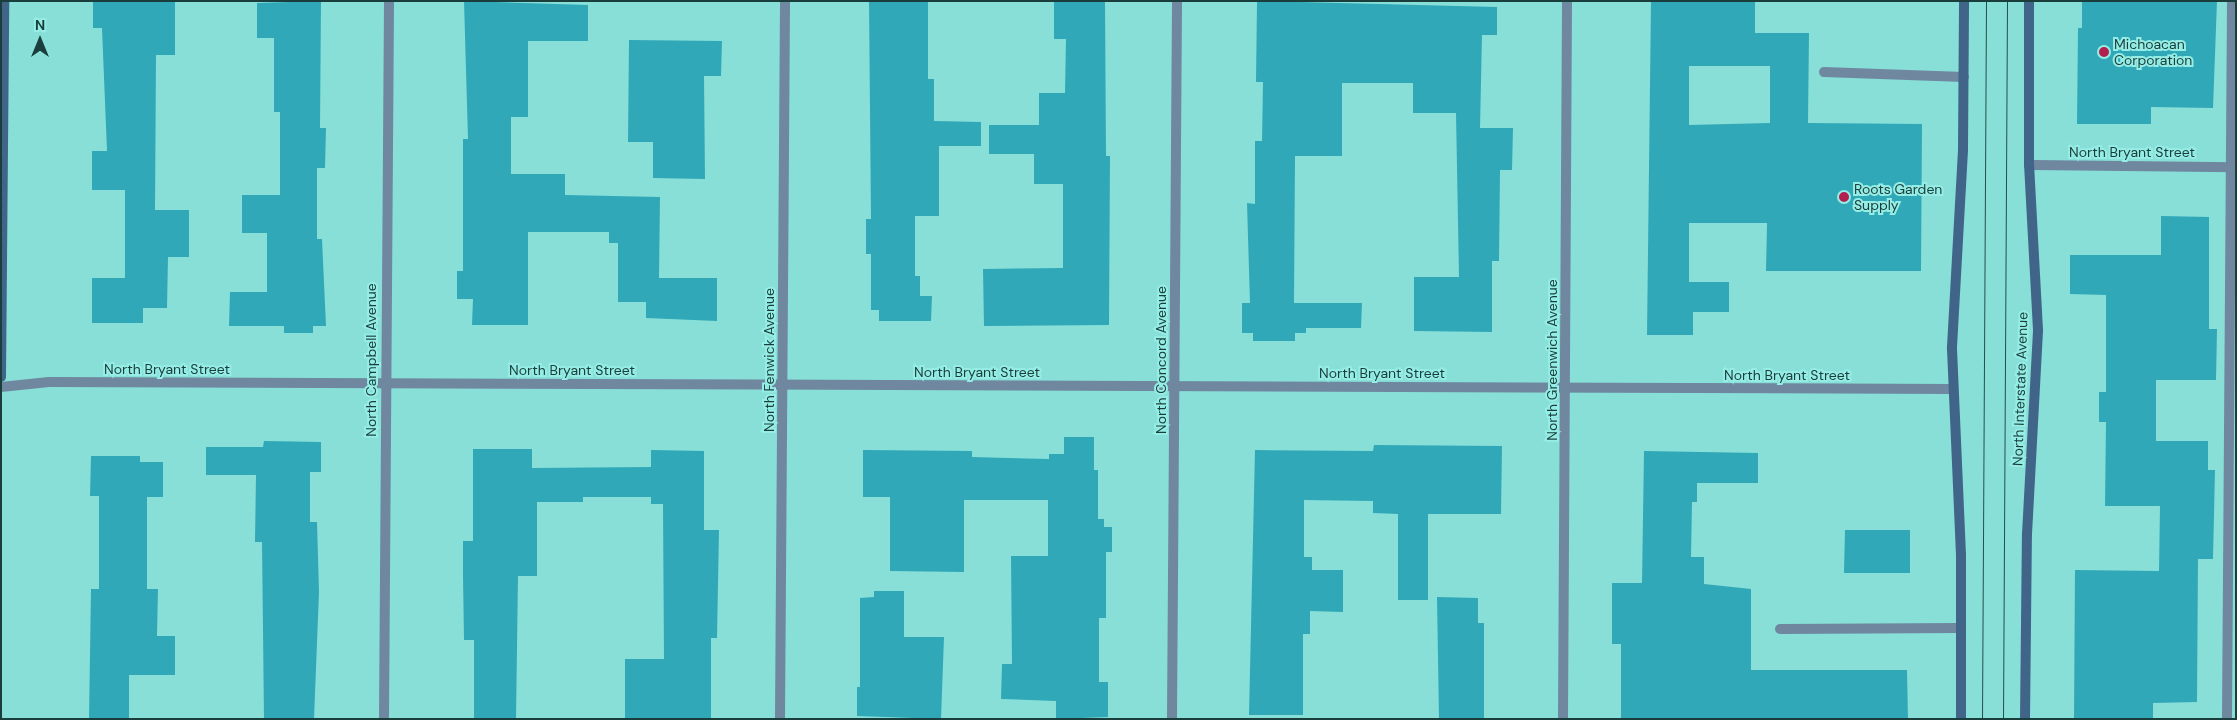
<!DOCTYPE html>
<html>
<head>
<meta charset="utf-8">
<style>
  body { margin:0 }
  #map { position:relative; width:2237px; height:720px; overflow:hidden; background:#88dfd8; font-family:"DM Sans",sans-serif }
  div>[style] { position:absolute }
  .building>* { inset:0; background:#30a8b8 }
  .lane>* { height:10px; margin:-5px; padding:0 5px; transform-origin:5px; border-radius:5px; background:#6f879f }
  .street>* { height:10px; margin:-5px; padding:0 5px; transform-origin:5px; border-radius:5px; background:#6f879f }
  .secondary>* { height:10px; margin:-5px; padding:0 5px; transform-origin:5px; border-radius:5px; background:#406588 }
  .tram>* { height:1px; margin:-0.5px; padding:0 0.5px; transform-origin:0.5px; border-radius:0.5px; background:#254f4c }
  .dots>* { width:14px; height:14px; translate:-50% -50%; box-sizing:border-box; border:2px solid #95ede5; border-radius:50% }
  span { translate:-50% -50%; white-space:nowrap; text-align:center; line-height:1.15; -webkit-text-stroke:4px #95ede5; paint-order:stroke }
  .poi-label { font-size:14px; color:#193e3b }
  .left { translate:0 -50%; text-align:left }
  .street-label { font-size:14px; color:#193e3b }
  .frame { position:absolute; inset:0; border:2px solid #193e3b; pointer-events:none }
  .north { position:absolute; left:15px; top:15px; width:50px; height:50px; -webkit-text-stroke:4px #95ede5; paint-order:stroke; rotate:0deg; font-size:14px; font-weight:700; line-height:20px; text-align:center; color:#193e3b }
  .north::after { content:''; display:block; margin:auto; width:18px; height:22px; background:#193e3b; clip-path:polygon(50% 0,100% 100%,50% 72%,0 100%) }
</style>
</head>
<body>
<div id="map">
  <div class="building">
    <i style="clip-path:polygon(93px 1px,175px 1px,175px 55px,156px 55px,155px 210px,189px 210px,189px 257px,168px 257px,167px 308px,143px 308px,143px 323px,92px 323px,92px 278px,125px 278px,125px 190px,92px 190px,92px 151px,107px 151px,102px 28px,93px 28px)"></i>
    <i style="clip-path:polygon(321px 1px,320px 128px,326px 128px,325px 168px,317px 168px,317px 239px,322px 239px,326px 326px,313px 326px,313px 333px,284px 333px,284px 326px,229px 326px,230px 292px,267px 292px,267px 233px,242px 233px,242px 195px,280px 195px,280px 112px,274px 112px,274px 38px,257px 38px,257px 3px)"></i>
    <i style="clip-path:polygon(464px 1px,588px 5px,588px 41px,528px 41px,528px 117px,511px 117px,511px 174px,565px 174px,565px 195px,660px 197px,659px 278px,717px 278px,717px 321px,646px 318px,646px 302px,618px 302px,618px 243px,609px 243px,609px 232px,528px 232px,528px 325px,472px 325px,473px 299px,457px 299px,457px 271px,463px 271px,463px 139px,468px 139px)"></i>
    <i style="clip-path:polygon(869px 1px,928px 1px,928px 79px,934px 79px,934px 121px,981px 122px,981px 146px,939px 146px,939px 216px,915px 216px,915px 276px,920px 276px,920px 296px,932px 296px,931px 321px,879px 321px,879px 310px,871px 310px,871px 254px,866px 254px,866px 219px,871px 219px)"></i>
    <i style="clip-path:polygon(1054px 1px,1105px 1px,1106px 156px,1110px 156px,1109px 325px,984px 326px,983px 269px,1063px 268px,1063px 184px,1034px 184px,1034px 154px,989px 154px,989px 125px,1039px 125px,1039px 93px,1065px 93px,1066px 39px,1054px 39px)"></i>
    <i style="clip-path:polygon(1257px 1px,1497px 7px,1497px 35px,1482px 35px,1480px 128px,1513px 128px,1512px 170px,1500px 170px,1499px 261px,1492px 261px,1492px 332px,1414px 331px,1414px 277px,1459px 277px,1456px 113px,1413px 113px,1413px 83px,1342px 83px,1342px 156px,1295px 156px,1294px 303px,1362px 303px,1361px 328px,1306px 328px,1306px 333px,1295px 333px,1295px 341px,1253px 341px,1253px 333px,1242px 333px,1242px 303px,1250px 303px,1247px 203px,1255px 204px,1255px 141px,1262px 141px,1263px 82px,1256px 82px)"></i>
    <i style="clip-path:polygon(evenodd,1651px 1px,1755px 1px,1755px 33px,1809px 33px,1808px 123px,1922px 124px,1921px 271px,1766px 271px,1767px 223px,1689px 223px,1689px 282px,1729px 282px,1729px 312px,1693px 312px,1693px 335px,1647px 335px,1651px 1px,1689px 66px,1770px 66px,1770px 123px,1689px 125px,1689px 66px)"></i>
    <i style="clip-path:polygon(2082px 1px,2217px 1px,2213px 108px,2151px 107px,2151px 124px,2077px 124px,2078px 28px,2082px 28px)"></i>
    <i style="clip-path:polygon(629px 40px,722px 41px,721px 76px,704px 76px,705px 179px,653px 178px,653px 142px,628px 142px)"></i>
    <i style="clip-path:polygon(2161px 216px,2209px 217px,2209px 329px,2217px 329px,2216px 380px,2156px 380px,2156px 441px,2208px 441px,2208px 470px,2215px 470px,2213px 559px,2198px 559px,2197px 702px,2153px 703px,2153px 719px,2074px 719px,2075px 570px,2159px 571px,2160px 506px,2105px 506px,2106px 422px,2099px 422px,2099px 392px,2106px 392px,2106px 295px,2070px 294px,2070px 255px,2161px 255px)"></i>
    <i style="clip-path:polygon(1064px 437px,1094px 437px,1094px 470px,1098px 470px,1098px 519px,1104px 519px,1104px 527px,1112px 527px,1112px 552px,1106px 552px,1106px 618px,1099px 618px,1099px 682px,1108px 682px,1108px 717px,1056px 719px,1056px 701px,1001px 699px,1002px 664px,1012px 664px,1011px 556px,1048px 556px,1048px 500px,964px 500px,964px 572px,890px 571px,890px 497px,863px 497px,863px 450px,972px 451px,972px 457px,1049px 459px,1049px 454px,1064px 454px)"></i>
    <i style="clip-path:polygon(264px 441px,321px 442px,321px 472px,310px 472px,310px 522px,317px 522px,319px 592px,314px 719px,264px 719px,262px 542px,255px 542px,256px 475px,206px 475px,206px 447px,263px 447px)"></i>
    <i style="clip-path:polygon(1374px 445px,1502px 446px,1501px 514px,1428px 514px,1428px 600px,1398px 600px,1398px 514px,1373px 513px,1373px 501px,1304px 500px,1304px 557px,1312px 557px,1312px 570px,1343px 570px,1343px 612px,1310px 611px,1310px 634px,1303px 634px,1303px 715px,1249px 715px,1255px 450px,1373px 451px)"></i>
    <i style="clip-path:polygon(473px 449px,532px 449px,532px 468px,651px 467px,651px 450px,704px 451px,704px 530px,719px 530px,717px 638px,711px 638px,711px 719px,625px 719px,625px 659px,664px 659px,663px 504px,651px 504px,651px 497px,583px 497px,583px 502px,537px 502px,537px 576px,518px 576px,516px 719px,474px 719px,474px 640px,464px 640px,463px 576px,463px 541px,473px 541px)"></i>
    <i style="clip-path:polygon(1644px 451px,1758px 453px,1758px 483px,1697px 483px,1697px 502px,1692px 502px,1691px 557px,1704px 557px,1704px 584px,1751px 589px,1751px 670px,1907px 670px,1908px 719px,1621px 719px,1621px 644px,1612px 644px,1612px 583px,1642px 583px)"></i>
    <i style="clip-path:polygon(91px 456px,140px 456px,140px 462px,163px 462px,163px 497px,147px 497px,147px 589px,158px 589px,157px 636px,175px 636px,175px 675px,129px 675px,129px 719px,89px 719px,91px 589px,99px 589px,99px 496px,90px 496px)"></i>
    <i style="clip-path:polygon(1845px 530px,1910px 530px,1910px 573px,1844px 573px)"></i>
    <i style="clip-path:polygon(874px 591px,904px 591px,904px 637px,944px 637px,941px 719px,857px 716px,857px 687px,860px 687px,860px 598px,874px 597px)"></i>
    <i style="clip-path:polygon(1437px 597px,1478px 598px,1478px 623px,1484px 623px,1484px 719px,1439px 719px)"></i>
  </div>
  <div class="lane">
    <i style="left:1824px;top:72px;width:140px;rotate:2deg"></i>
    <i style="left:1780px;top:629px;width:181px;rotate:-0.3deg"></i>
    <i style="left:2227px;top:719px;width:718px;rotate:-89.6deg"></i>
  </div>
  <div class="street">
    <i style="left:2029px;top:165px;width:207px;rotate:0.6deg"></i>
    <i style="left:1px;top:387px;width:48px;rotate:-5.9deg"></i>
    <i style="left:49px;top:382px;width:1904px;rotate:0.21deg"></i>
    <i style="left:384px;top:719px;width:718px;rotate:-89.6deg"></i>
    <i style="left:780px;top:719px;width:718px;rotate:-89.6deg"></i>
    <i style="left:1172px;top:719px;width:718px;rotate:-89.6deg"></i>
    <i style="left:1563px;top:719px;width:718px;rotate:-89.68deg"></i>
  </div>
  <div class="secondary">
    <i style="left:1px;top:377px;width:376px;rotate:-89.5deg"></i>
    <i style="left:1961px;top:719px;width:164px;rotate:-90deg"></i>
    <i style="left:1961px;top:555px;width:208px;rotate:-92.5deg"></i>
    <i style="left:1952px;top:347px;width:197px;rotate:-86.8deg"></i>
    <i style="left:1963px;top:150px;width:149px;rotate:-89.6deg"></i>
    <i style="left:2025px;top:719px;width:185px;rotate:-89.4deg"></i>
    <i style="left:2027px;top:534px;width:204px;rotate:-86.9deg"></i>
    <i style="left:2038px;top:330px;width:165px;rotate:-93.1deg"></i>
    <i style="left:2029px;top:165px;width:164px;rotate:-90deg"></i>
  </div>
  <div class="tram">
    <i style="left:1982px;top:719px;width:718px;rotate:-89.68deg"></i>
    <i style="left:2003px;top:719px;width:718px;rotate:-89.68deg"></i>
  </div>
  <div class="dots">
    <i style="left:2104px;top:52px;background:#b1204f"></i>
    <i style="left:1844px;top:197px;background:#b1204f"></i>
  </div>
  <div class="poi-label">
    <span class="left" style="left:2114px;top:52px">Michoacan<br>Corporation</span>
    <span class="left" style="left:1854px;top:197px">Roots Garden<br>Supply</span>
  </div>
  <div class="street-label">
    <span style="left:2132px;top:152px">North Bryant Street</span>
    <span style="left:371px;top:360px;rotate:-90deg">North Campbell Avenue</span>
    <span style="left:769px;top:360px;rotate:-90deg">North Fenwick Avenue</span>
    <span style="left:1161px;top:360px;rotate:-90deg">North Concord Avenue</span>
    <span style="left:1552px;top:360px;rotate:-90deg">North Greenwich Avenue</span>
    <span style="left:167px;top:369px">North Bryant Street</span>
    <span style="left:572px;top:370px">North Bryant Street</span>
    <span style="left:977px;top:372px">North Bryant Street</span>
    <span style="left:1382px;top:373px">North Bryant Street</span>
    <span style="left:1787px;top:375px">North Bryant Street</span>
    <span style="left:2020px;top:389px;rotate:-88deg">North Interstate Avenue</span>
  </div>
  <div class="frame"></div>
  <div class="north">N</div>
</div>
</body>
</html>
